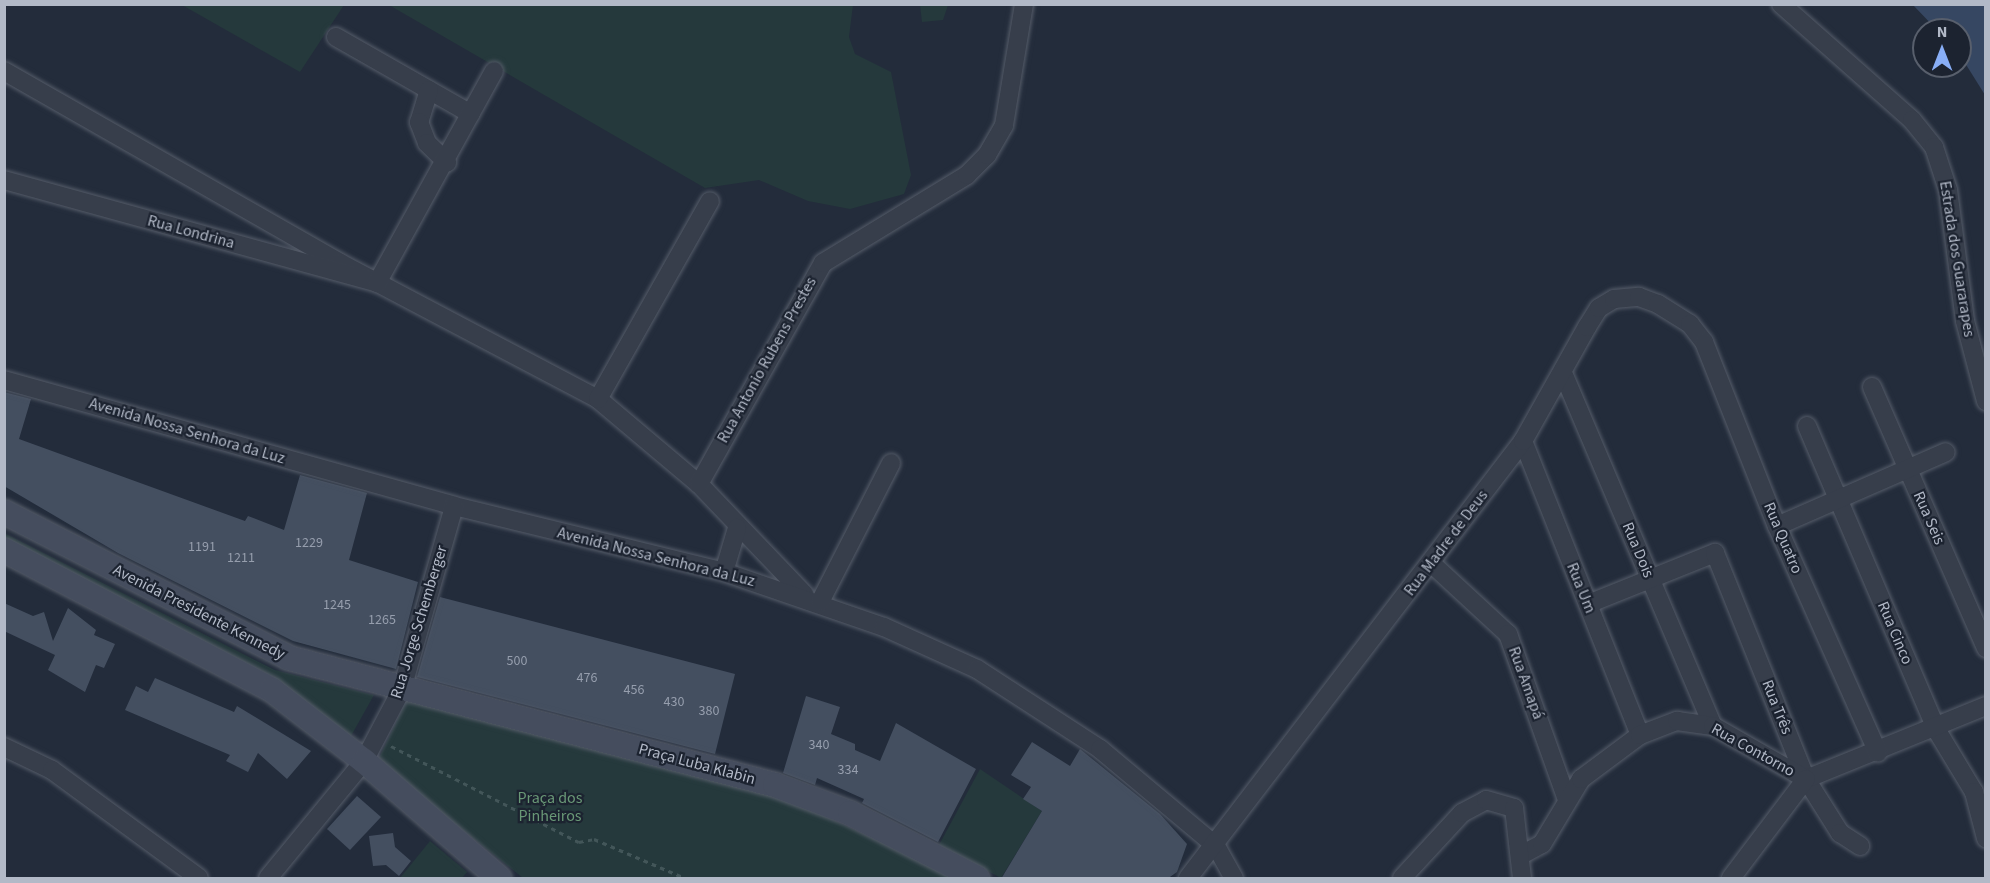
<!DOCTYPE html>
<html>
<head>
<meta charset="utf-8">
<style>
  body { margin:0 }
  #map { position:relative; width:1990px; height:883px; overflow:hidden; background:#232c3b; font-family:"Source Sans 3",sans-serif }
  div>[style] { position:absolute }
  .green>* { inset:0; background:#25393c }
  .water>* { inset:0; background:#364762 }
  .building>* { inset:0; background:#444f60 }
  .path>* { height:3px; margin-top:-1.5px; transform-origin:0; background:repeating-linear-gradient(90deg,#435659 0 4.5px,transparent 0 9px) }
  .roads { filter:drop-shadow(0 0 2px #555c69) drop-shadow(0 0 2px #555c69) }
  .minor>* { height:18px; margin:-9px; padding:0 9px; transform-origin:9px; border-radius:9px; background:#373e4b }
  .secondary>* { height:24px; margin:-12px; padding:0 12px; transform-origin:12px; border-radius:12px; background:#454d5e }
  span { translate:-50% -50%; white-space:nowrap; text-align:center; line-height:1.15; -webkit-text-stroke:4.5px #1c2330; paint-order:stroke }
  .number-label { font-size:14px; color:#969ead }
  .number-label span { -webkit-text-stroke-width:0 }
  .street-label { font-size:16px; color:#b2b9c7 }
  .park-label { font-size:16px; color:#699876 }
  .frame { position:absolute; inset:0; border:6px solid #b2b9c7; pointer-events:none }
  .north { position:absolute; left:1912px; top:18px; width:60px; height:60px; box-sizing:border-box; background:#1c2330; border:2px solid #585f6c; border-radius:50%; rotate:0deg; font-size:16px; font-weight:700; line-height:24px; text-align:center; color:#b2b9c7 }
  .north::after { content:''; display:block; margin:auto; width:21px; height:27px; background:#88aef6; clip-path:polygon(50% 0,100% 100%,50% 72%,0 100%) }
</style>
</head>
<body>
<div id="map">
  <div class="green">
    <i style="clip-path:polygon(182px 5px,182px 4px,344px 5px,300px 72px)"></i>
    <i style="clip-path:polygon(389px 5px,853px 5px,849px 37px,855px 54px,891px 72px,911px 175px,904px 194px,850px 209px,808px 201px,759px 180px,705px 188px)"></i>
    <i style="clip-path:polygon(920px 5px,920px 4px,948px 5px,943px 20px,922px 22px)"></i>
    <i style="clip-path:polygon(4px 533px,275px 670px,374px 695px,351px 736px,272px 676px,5px 539px)"></i>
    <i style="clip-path:polygon(407px 699px,774px 793px,959px 878px,523px 878px,377px 762px)"></i>
    <i style="clip-path:polygon(980px 769px,1042px 811px,1001px 878px,939px 845px)"></i>
    <i style="clip-path:polygon(430px 841px,467px 872px,462px 878px,400px 878px)"></i>
  </div>
  <div class="water">
    <i style="clip-path:polygon(1913px 5px,1985px 5px,1985px 95px,1960px 55px,1960px 30px,1937px 30px)"></i>
  </div>
  <div class="building">
    <i style="clip-path:polygon(4px 392px,31px 399px,19px 439px,245px 521px,248px 516px,284px 530px,300px 475px,367px 493px,349px 560px,418px 582px,396px 669px,293px 641px,118px 553px,4px 486px)"></i>
    <i style="clip-path:polygon(440px 597px,735px 674px,715px 754px,417px 677px)"></i>
    <i style="clip-path:polygon(4px 603px,33px 616px,44px 612px,53px 641px,68px 608px,96px 630px,94px 635px,115px 644px,104px 668px,96px 665px,85px 692px,48px 670px,55px 655px,4px 631px)"></i>
    <i style="clip-path:polygon(155px 678px,234px 712px,237px 706px,311px 751px,287px 779px,258px 753px,248px 772px,226px 761px,230px 755px,125px 710px,136px 686px,148px 692px)"></i>
    <i style="clip-path:polygon(806px 696px,840px 707px,831px 734px,855px 744px,855px 750px,880px 761px,896px 723px,976px 769px,938px 842px,862px 803px,864px 799px,817px 778px,815px 785px,783px 773px)"></i>
    <i style="clip-path:polygon(1032px 742px,1070px 766px,1080px 749px,1160px 814px,1187px 844px,1177px 872px,1167px 879px,1001px 879px,1042px 811px,1023px 799px,1031px 787px,1011px 775px)"></i>
    <i style="clip-path:polygon(357px 796px,381px 817px,350px 850px,327px 829px)"></i>
    <i style="clip-path:polygon(393px 833px,395px 847px,411px 861px,399px 876px,386px 865px,373px 866px,369px 836px)"></i>
  </div>
  <div class="path">
    <i style="left:391px;top:746px;width:211px;rotate:27.1deg"></i>
    <i style="left:579px;top:842px;width:15px;rotate:-11deg"></i>
    <i style="left:594px;top:839px;width:99px;rotate:23.2deg"></i>
  </div>
  <div class="roads">
    <div class="minor">
      <i style="left:1781px;top:4px;width:175px;rotate:41.5deg"></i>
      <i style="left:1912px;top:120px;width:35px;rotate:51deg"></i>
      <i style="left:1934px;top:147px;width:45px;rotate:72deg"></i>
      <i style="left:1948px;top:190px;width:132px;rotate:82.6deg"></i>
      <i style="left:1965px;top:321px;width:83px;rotate:75.3deg"></i>
      <i style="left:336px;top:37px;width:155px;rotate:29.7deg"></i>
      <i style="left:4px;top:71px;width:387px;rotate:29.7deg"></i>
      <i style="left:340px;top:263px;width:292px;rotate:27.8deg"></i>
      <i style="left:598px;top:399px;width:132px;rotate:40.1deg"></i>
      <i style="left:699px;top:484px;width:153px;rotate:46.3deg"></i>
      <i style="left:429px;top:90px;width:34px;rotate:107deg"></i>
      <i style="left:419px;top:122px;width:22px;rotate:69deg"></i>
      <i style="left:427px;top:143px;width:28px;rotate:44deg"></i>
      <i style="left:4px;top:180px;width:387px;rotate:15.4deg"></i>
      <i style="left:377px;top:283px;width:242px;rotate:-61.1deg"></i>
      <i style="left:1563px;top:373px;width:384px;rotate:67deg"></i>
      <i style="left:4px;top:380px;width:467px;rotate:15.6deg"></i>
      <i style="left:454px;top:506px;width:278px;rotate:13.7deg"></i>
      <i style="left:724px;top:572px;width:169px;rotate:19deg"></i>
      <i style="left:884px;top:627px;width:102px;rotate:24.3deg"></i>
      <i style="left:977px;top:669px;width:147px;rotate:33deg"></i>
      <i style="left:1100px;top:749px;width:151px;rotate:39.9deg"></i>
      <i style="left:1216px;top:846px;width:37px;rotate:61deg"></i>
      <i style="left:1872px;top:387px;width:285px;rotate:66.4deg"></i>
      <i style="left:598px;top:399px;width:227px;rotate:-60.5deg"></i>
      <i style="left:1807px;top:426px;width:329px;rotate:66.9deg"></i>
      <i style="left:1936px;top:729px;width:74px;rotate:58.9deg"></i>
      <i style="left:1974px;top:792px;width:48px;rotate:75.4deg"></i>
      <i style="left:1523px;top:441px;width:316px;rotate:68.3deg"></i>
      <i style="left:699px;top:484px;width:253px;rotate:-60.7deg"></i>
      <i style="left:823px;top:263px;width:169px;rotate:-31.4deg"></i>
      <i style="left:967px;top:175px;width:28px;rotate:-45deg"></i>
      <i style="left:987px;top:155px;width:34px;rotate:-60deg"></i>
      <i style="left:1004px;top:125px;width:123px;rotate:-80.6deg"></i>
      <i style="left:1777px;top:526px;width:184px;rotate:-23.6deg"></i>
      <i style="left:1431px;top:563px;width:105px;rotate:42.7deg"></i>
      <i style="left:1508px;top:634px;width:173px;rotate:70.4deg"></i>
      <i style="left:724px;top:572px;width:46px;rotate:-73.5deg"></i>
      <i style="left:820px;top:602px;width:156px;rotate:-62.9deg"></i>
      <i style="left:1588px;top:604px;width:137px;rotate:-21.9deg"></i>
      <i style="left:1715px;top:553px;width:244px;rotate:68.1deg"></i>
      <i style="left:1806px;top:779px;width:64px;rotate:57.8deg"></i>
      <i style="left:1840px;top:833px;width:24px;rotate:33deg"></i>
      <i style="left:4px;top:747px;width:53px;rotate:25.6deg"></i>
      <i style="left:52px;top:770px;width:182px;rotate:36.3deg"></i>
      <i style="left:1806px;top:779px;width:194px;rotate:-22.1deg"></i>
      <i style="left:1523px;top:854px;width:21px;rotate:-28deg"></i>
      <i style="left:1542px;top:844px;width:76px;rotate:-59deg"></i>
      <i style="left:1581px;top:779px;width:74px;rotate:-36.7deg"></i>
      <i style="left:1640px;top:735px;width:40px;rotate:-21deg"></i>
      <i style="left:1677px;top:721px;width:36px;rotate:8deg"></i>
      <i style="left:1713px;top:726px;width:107px;rotate:29.7deg"></i>
      <i style="left:268px;top:878px;width:151px;rotate:-50.6deg"></i>
      <i style="left:364px;top:761px;width:81px;rotate:-62.2deg"></i>
      <i style="left:402px;top:689px;width:190px;rotate:-74.1deg"></i>
      <i style="left:1188px;top:878px;width:551px;rotate:-52.53deg"></i>
      <i style="left:1523px;top:441px;width:131px;rotate:-60.7deg"></i>
      <i style="left:1587px;top:327px;width:22px;rotate:-58deg"></i>
      <i style="left:1599px;top:308px;width:17px;rotate:-31deg"></i>
      <i style="left:1614px;top:299px;width:25px;rotate:-5deg"></i>
      <i style="left:1639px;top:297px;width:20px;rotate:20deg"></i>
      <i style="left:1658px;top:304px;width:38px;rotate:32deg"></i>
      <i style="left:1690px;top:324px;width:23px;rotate:52deg"></i>
      <i style="left:1704px;top:342px;width:198px;rotate:68.4deg"></i>
      <i style="left:1777px;top:526px;width:248px;rotate:66deg"></i>
      <i style="left:1402px;top:878px;width:88px;rotate:-47.3deg"></i>
      <i style="left:1462px;top:813px;width:27px;rotate:-28deg"></i>
      <i style="left:1486px;top:800px;width:29px;rotate:16deg"></i>
      <i style="left:1514px;top:808px;width:70px;rotate:83.5deg"></i>
      <i style="left:1731px;top:878px;width:124px;rotate:-52.9deg"></i>
    </div>
    <div class="secondary">
      <i style="left:4px;top:512px;width:320px;rotate:27.1deg"></i>
      <i style="left:289px;top:658px;width:502px;rotate:14.64deg"></i>
      <i style="left:775px;top:785px;width:80px;rotate:20.5deg"></i>
      <i style="left:850px;top:813px;width:143px;rotate:27.1deg"></i>
      <i style="left:4px;top:550px;width:302px;rotate:27.6deg"></i>
      <i style="left:272px;top:690px;width:116px;rotate:37.7deg"></i>
      <i style="left:364px;top:761px;width:179px;rotate:40.9deg"></i>
    </div>
  </div>
  <div class="number-label">
    <span style="left:309px;top:543px">1229</span>
    <span style="left:202px;top:547px">1191</span>
    <span style="left:241px;top:558px">1211</span>
    <span style="left:337px;top:605px">1245</span>
    <span style="left:382px;top:620px">1265</span>
    <span style="left:517px;top:661px">500</span>
    <span style="left:587px;top:678px">476</span>
    <span style="left:634px;top:690px">456</span>
    <span style="left:674px;top:702px">430</span>
    <span style="left:709px;top:711px">380</span>
    <span style="left:819px;top:745px">340</span>
    <span style="left:848px;top:770px">334</span>
  </div>
  <div class="street-label">
    <span style="left:191px;top:232px;rotate:15deg">Rua Londrina</span>
    <span style="left:1957px;top:259px;rotate:81deg">Estrada dos Guararapes</span>
    <span style="left:767px;top:360px;rotate:-61deg">Rua Antonio Rubens Prestes</span>
    <span style="left:187px;top:431px;rotate:16deg">Avenida Nossa Senhora da Luz</span>
    <span style="left:1929px;top:518px;rotate:66deg">Rua Seis</span>
    <span style="left:1783px;top:538px;rotate:67deg">Rua Quatro</span>
    <span style="left:1446px;top:543px;rotate:-53deg">Rua Madre de Deus</span>
    <span style="left:1638px;top:550px;rotate:67deg">Rua Dois</span>
    <span style="left:656px;top:557px;rotate:14deg">Avenida Nossa Senhora da Luz</span>
    <span style="left:1581px;top:588px;rotate:68deg">Rua Um</span>
    <span style="left:199px;top:612px;rotate:27deg">Avenida Presidente Kennedy</span>
    <span style="left:419px;top:622px;rotate:-73deg">Rua Jorge Schemberger</span>
    <span style="left:1895px;top:633px;rotate:67deg">Rua Cinco</span>
    <span style="left:1526px;top:683px;rotate:70deg">Rua Amapá</span>
    <span style="left:1777px;top:707px;rotate:68deg">Rua Três</span>
    <span style="left:1753px;top:750px;rotate:29deg">Rua Contorno</span>
    <span style="left:697px;top:764px;rotate:15deg">Praça Luba Klabin</span>
  </div>
  <div class="park-label">
    <span style="left:550px;top:807px">Praça dos<br>Pinheiros</span>
  </div>
  <div class="frame"></div>
  <div class="north">N</div>
</div>
</body>
</html>
